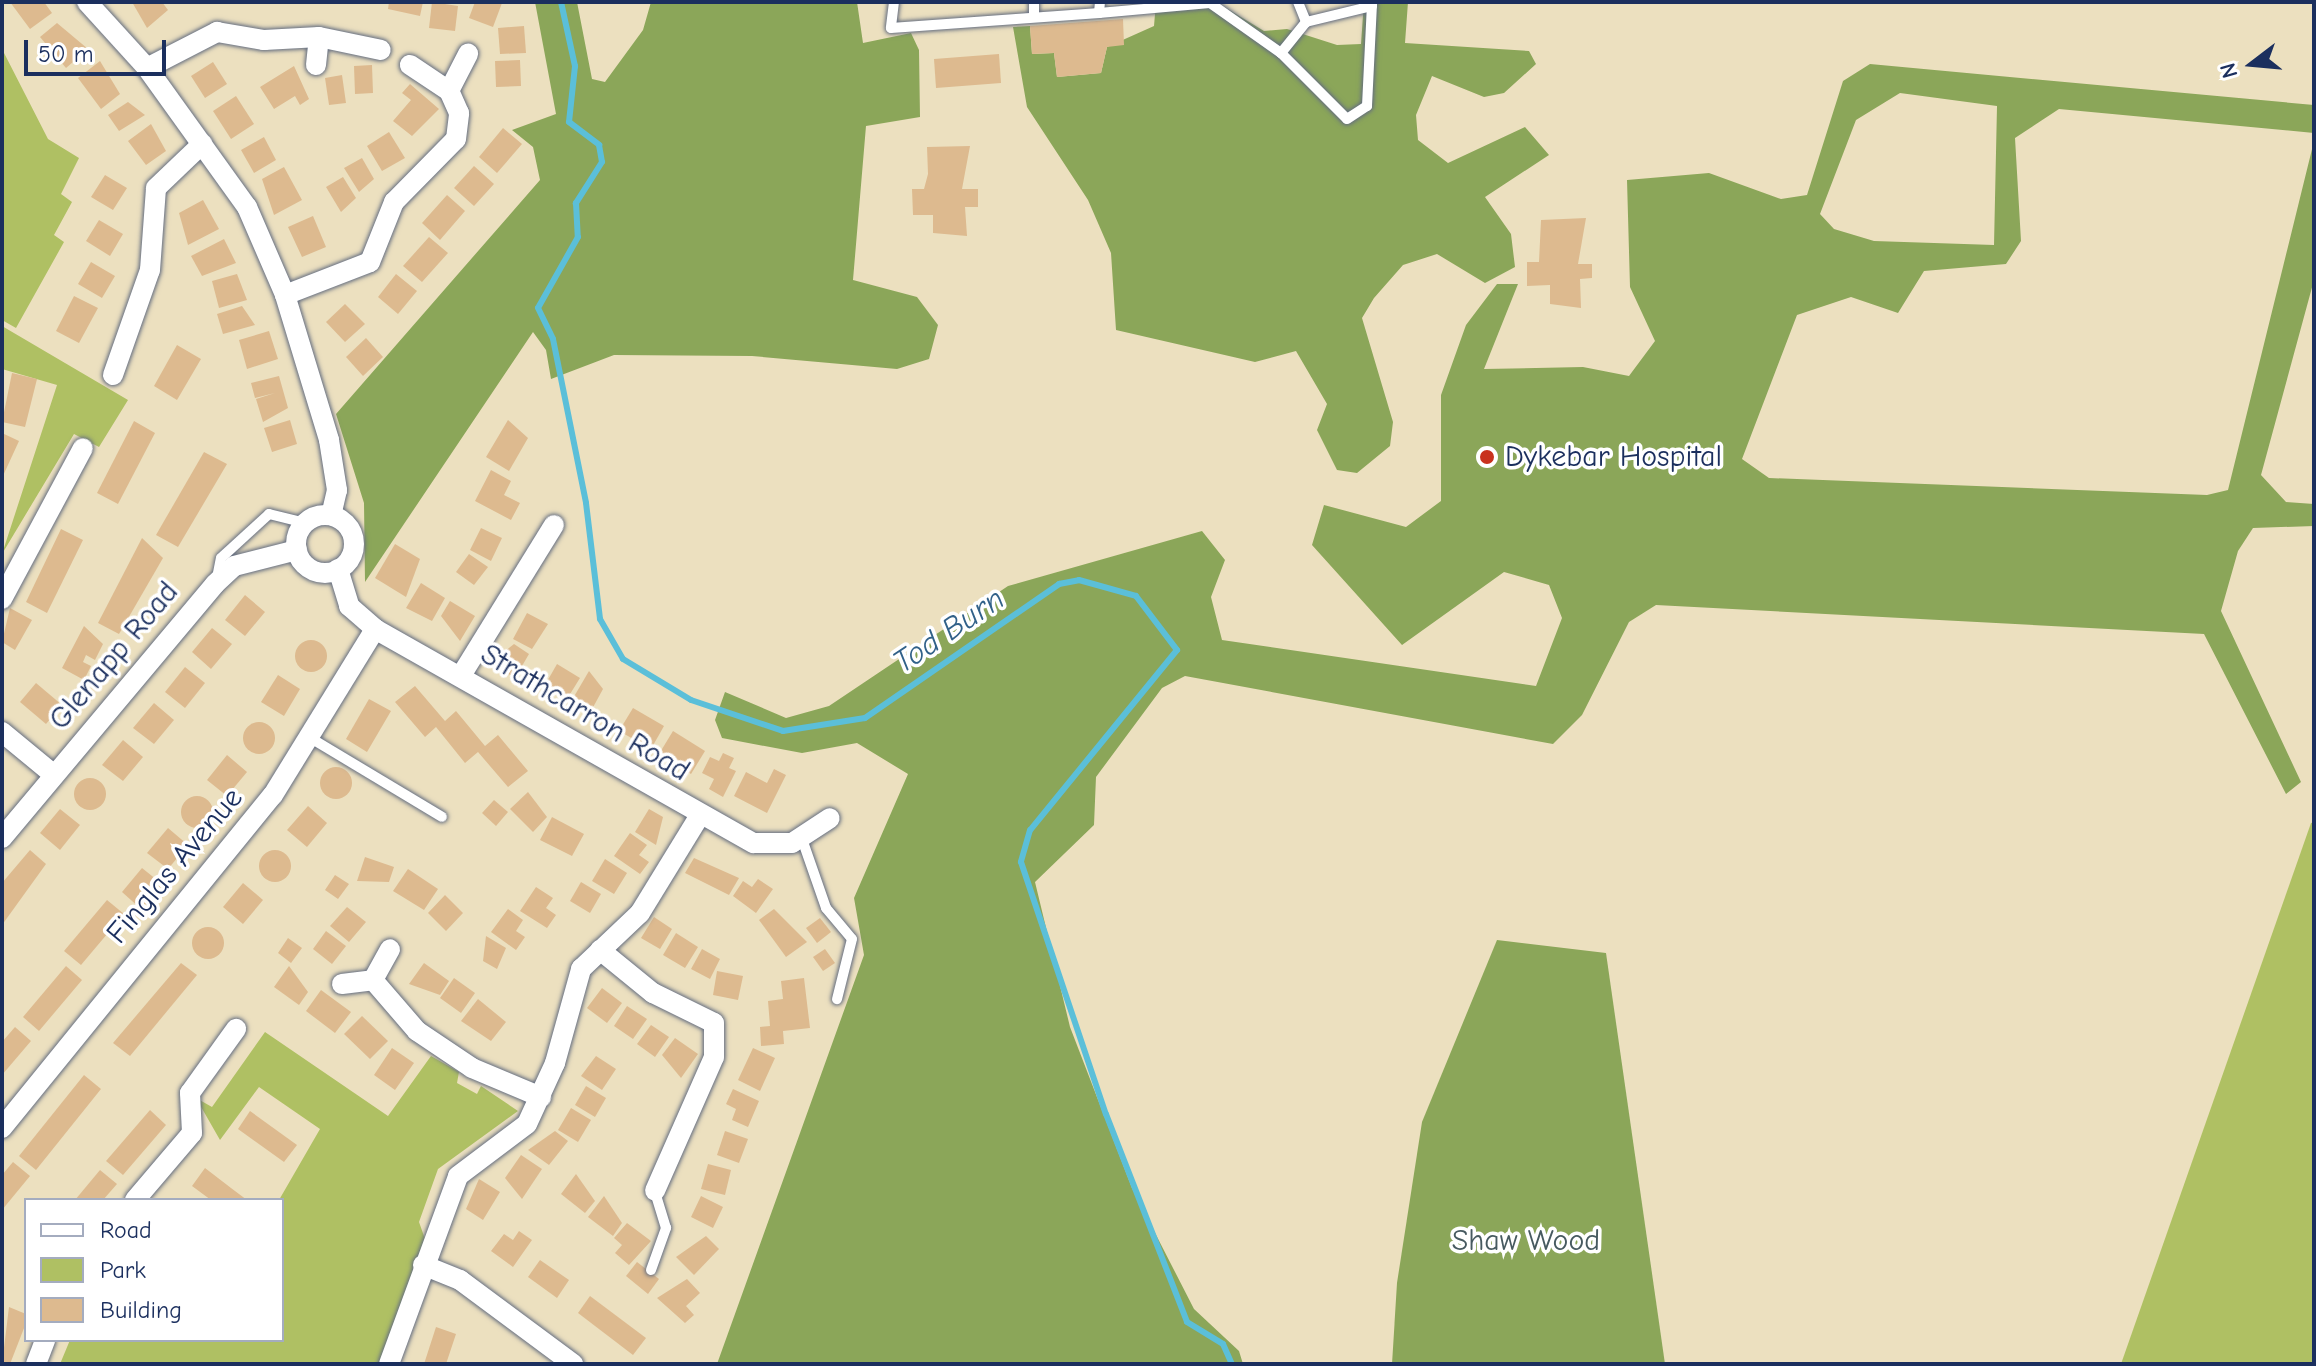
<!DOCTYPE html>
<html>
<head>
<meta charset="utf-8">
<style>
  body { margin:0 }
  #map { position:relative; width:2316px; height:1366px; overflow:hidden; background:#ece0bf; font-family:"Comic Neue",sans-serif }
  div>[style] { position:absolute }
  .green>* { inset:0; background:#afc063 }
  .forest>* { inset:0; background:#8ba659 }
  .stream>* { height:6px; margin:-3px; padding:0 3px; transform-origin:3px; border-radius:3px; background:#5bbfd9 }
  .building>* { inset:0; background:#ddba8f }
  .round { border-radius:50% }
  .roads { filter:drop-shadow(0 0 2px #646d80) drop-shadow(0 0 2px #646d80) }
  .service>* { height:10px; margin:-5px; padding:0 5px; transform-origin:5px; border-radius:5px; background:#fff }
  .minor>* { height:20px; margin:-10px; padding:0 10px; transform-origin:10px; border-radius:10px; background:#fff }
  .minor>.ring { margin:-10px; padding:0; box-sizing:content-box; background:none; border:20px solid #fff; border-radius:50% }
  .dots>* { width:22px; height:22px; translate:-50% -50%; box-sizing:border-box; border:4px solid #fff; border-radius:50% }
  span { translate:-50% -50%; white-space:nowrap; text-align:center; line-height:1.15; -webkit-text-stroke:7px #fff; paint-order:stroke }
  .poi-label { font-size:30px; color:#1b2f5e }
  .left { translate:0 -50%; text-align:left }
  .street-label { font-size:30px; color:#1b2f5e }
  .park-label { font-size:30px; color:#475a60 }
  .water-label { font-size:32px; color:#316189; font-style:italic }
  .frame { position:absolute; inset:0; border:4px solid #1b2f5e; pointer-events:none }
  .legend { position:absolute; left:24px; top:1198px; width:260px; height:144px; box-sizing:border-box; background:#fff; border:2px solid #a4acbf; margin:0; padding:10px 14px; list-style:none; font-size:24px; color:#1b2f5e }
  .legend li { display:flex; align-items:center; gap:16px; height:40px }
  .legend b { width:40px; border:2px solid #a4acbf }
  .north { position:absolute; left:2212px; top:24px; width:80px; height:80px; -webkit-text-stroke:6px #fff; paint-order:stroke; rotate:254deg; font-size:22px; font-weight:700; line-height:32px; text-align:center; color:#1b2f5e }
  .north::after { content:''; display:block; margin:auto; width:28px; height:36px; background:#1b2f5e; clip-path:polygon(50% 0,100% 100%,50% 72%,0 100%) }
  .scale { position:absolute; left:24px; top:40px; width:142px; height:36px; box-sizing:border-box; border:4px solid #1b2f5e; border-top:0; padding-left:10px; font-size:24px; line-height:28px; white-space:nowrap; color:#1b2f5e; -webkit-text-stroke:6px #fff; paint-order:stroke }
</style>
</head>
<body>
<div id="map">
  <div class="green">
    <i style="clip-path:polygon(2px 49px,48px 139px,79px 158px,61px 194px,72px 202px,54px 235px,64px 242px,16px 328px,2px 320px)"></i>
    <i style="clip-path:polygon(2px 326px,128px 400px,99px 447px,74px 434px,2px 554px,57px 385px,2px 369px)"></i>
    <i style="clip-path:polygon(2314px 822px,2314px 1364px,2121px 1364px,2311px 823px)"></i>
    <i style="clip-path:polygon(265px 1032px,388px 1116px,431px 1056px,459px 1072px,457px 1083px,477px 1094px,481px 1086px,518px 1111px,438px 1169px,419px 1222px,425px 1239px,383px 1364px,60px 1364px,70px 1340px,282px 1340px,279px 1200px,320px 1129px,259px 1087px,220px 1140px,196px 1098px,212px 1107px)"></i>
  </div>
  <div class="forest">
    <i style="clip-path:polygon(535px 2px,577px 2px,592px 79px,605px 82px,643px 30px,651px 2px,857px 2px,863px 43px,911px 33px,919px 50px,920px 117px,866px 126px,853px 280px,917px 297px,938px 325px,929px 359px,897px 369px,752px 356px,614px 355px,551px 379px,546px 350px,533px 332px,365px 582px,364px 503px,336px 414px,540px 180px,533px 147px,512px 130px,556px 114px)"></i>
    <i style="clip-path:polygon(1156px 2px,1216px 2px,1264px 31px,1287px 29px,1337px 45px,1361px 44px,1364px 2px,1408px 2px,1405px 43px,1529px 51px,1536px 64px,1504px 93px,1484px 97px,1432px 76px,1416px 115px,1418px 140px,1448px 163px,1525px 127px,1549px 155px,1485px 197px,1511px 234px,1515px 267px,1485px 283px,1437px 254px,1403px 265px,1374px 298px,1362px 318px,1393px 422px,1390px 446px,1357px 473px,1337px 470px,1317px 430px,1327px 404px,1296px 351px,1255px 362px,1116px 330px,1111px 253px,1088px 200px,1027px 107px,1013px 27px,1030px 26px,1032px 54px,1054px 53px,1057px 77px,1101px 73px,1107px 47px,1154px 26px)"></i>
    <i style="clip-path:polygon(evenodd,1870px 64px,2314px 105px,2314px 133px,2059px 109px,2015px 138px,2021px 241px,2006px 264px,1924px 271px,1898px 313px,1851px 297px,1797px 315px,1742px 459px,1769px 478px,2207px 495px,2228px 490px,2314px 141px,2314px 280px,2261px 475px,2286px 502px,2314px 504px,2314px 526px,2253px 528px,2238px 551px,2221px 611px,2301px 782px,2286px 794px,2204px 634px,1656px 605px,1629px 622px,1582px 715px,1553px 744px,1185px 676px,1162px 688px,1096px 777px,1094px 825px,1035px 882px,1070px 1027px,1132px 1188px,1194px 1309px,1239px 1351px,1243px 1364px,717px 1364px,864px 955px,854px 898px,908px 774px,857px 743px,802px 753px,722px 738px,715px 720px,725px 692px,786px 718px,829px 706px,1008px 586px,1202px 531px,1225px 560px,1211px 597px,1222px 640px,1536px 686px,1562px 618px,1549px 585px,1504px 572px,1402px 645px,1312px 545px,1324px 505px,1406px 527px,1441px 501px,1441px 395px,1466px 325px,1497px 284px,1518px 284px,1484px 369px,1583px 367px,1629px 376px,1655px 341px,1630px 287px,1627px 180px,1709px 173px,1781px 199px,1807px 195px,1843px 81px,1870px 64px,1900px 93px,1997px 106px,1994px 245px,1874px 241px,1834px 229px,1820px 214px,1856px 120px,1900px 93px)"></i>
    <i style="clip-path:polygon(1497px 940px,1606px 953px,1665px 1364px,1392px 1364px,1397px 1283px,1422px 1122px)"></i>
  </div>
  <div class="stream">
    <i style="left:561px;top:2px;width:66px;rotate:77.7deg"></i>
    <i style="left:575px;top:66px;width:56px;rotate:96.1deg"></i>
    <i style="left:569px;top:122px;width:38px;rotate:37deg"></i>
    <i style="left:599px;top:145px;width:17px;rotate:80deg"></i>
    <i style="left:602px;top:162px;width:49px;rotate:122.4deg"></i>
    <i style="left:576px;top:203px;width:34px;rotate:87deg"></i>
    <i style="left:578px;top:237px;width:81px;rotate:119.4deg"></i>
    <i style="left:538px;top:308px;width:34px;rotate:64deg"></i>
    <i style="left:553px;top:339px;width:167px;rotate:78.6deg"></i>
    <i style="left:586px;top:503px;width:117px;rotate:83.1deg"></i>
    <i style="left:600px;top:619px;width:46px;rotate:60.1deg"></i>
    <i style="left:623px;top:659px;width:79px;rotate:31.1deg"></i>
    <i style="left:691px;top:700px;width:97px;rotate:18.6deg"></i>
    <i style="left:783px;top:731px;width:83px;rotate:-9deg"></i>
    <i style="left:865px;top:718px;width:236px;rotate:-34.6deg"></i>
    <i style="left:1059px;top:584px;width:20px;rotate:-11deg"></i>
    <i style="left:1079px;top:580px;width:59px;rotate:15.7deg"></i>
    <i style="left:1136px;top:596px;width:68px;rotate:52.8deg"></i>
    <i style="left:1177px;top:650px;width:232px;rotate:129.2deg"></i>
    <i style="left:1030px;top:830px;width:33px;rotate:106deg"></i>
    <i style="left:1021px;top:862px;width:266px;rotate:71.4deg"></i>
    <i style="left:1106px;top:1114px;width:223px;rotate:68.7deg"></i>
    <i style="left:1187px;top:1322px;width:42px;rotate:31.4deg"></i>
    <i style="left:1223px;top:1344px;width:22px;rotate:66deg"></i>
  </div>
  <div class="building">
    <i style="clip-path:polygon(10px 2px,44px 2px,52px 13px,30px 29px)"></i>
    <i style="clip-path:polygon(132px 2px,162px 2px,168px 10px,147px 28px)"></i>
    <i style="clip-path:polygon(389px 2px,423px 2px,420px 16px,388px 9px)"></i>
    <i style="clip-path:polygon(432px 2px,458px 6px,455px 31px,429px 28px)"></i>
    <i style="clip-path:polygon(475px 2px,502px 3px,493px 27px,469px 18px)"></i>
    <i style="clip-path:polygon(1123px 19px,1124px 45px,1107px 47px,1101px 73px,1057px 77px,1054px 53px,1032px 54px,1030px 26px)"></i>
    <i style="clip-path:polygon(57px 23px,88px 49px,66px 68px,40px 37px)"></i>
    <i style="clip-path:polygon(524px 26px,526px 53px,500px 54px,498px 28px)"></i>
    <i style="clip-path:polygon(999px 54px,1001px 83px,936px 88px,934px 59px)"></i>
    <i style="clip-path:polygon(520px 60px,521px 86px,496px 87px,495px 61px)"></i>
    <i style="clip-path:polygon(100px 61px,120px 94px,101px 109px,78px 78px)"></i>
    <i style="clip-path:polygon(213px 62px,227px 84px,205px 98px,191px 76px)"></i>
    <i style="clip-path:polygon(372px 65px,373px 93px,355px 94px,354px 66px)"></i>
    <i style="clip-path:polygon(294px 66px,309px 99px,300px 105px,295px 96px,274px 109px,260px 87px)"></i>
    <i style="clip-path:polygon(342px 75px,346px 103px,329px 105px,325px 78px)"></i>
    <i style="clip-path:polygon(410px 84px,439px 109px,412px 136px,393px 121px,411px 100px,402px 93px)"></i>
    <i style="clip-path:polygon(236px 96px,254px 124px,231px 139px,213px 111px)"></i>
    <i style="clip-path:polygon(128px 102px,145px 115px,119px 131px,108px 115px)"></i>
    <i style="clip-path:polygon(151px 124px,166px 151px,146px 165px,128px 141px)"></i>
    <i style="clip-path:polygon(503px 128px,522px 144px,497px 173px,479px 157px)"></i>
    <i style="clip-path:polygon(389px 132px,405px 158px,382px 171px,367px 146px)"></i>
    <i style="clip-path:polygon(264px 137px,276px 160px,254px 173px,241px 150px)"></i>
    <i style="clip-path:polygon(970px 146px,962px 189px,978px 189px,978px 207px,965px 207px,967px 236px,933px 233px,933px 215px,913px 215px,912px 189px,924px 189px,928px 174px,927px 147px)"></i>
    <i style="clip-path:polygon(362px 158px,374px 179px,359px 192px,344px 168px)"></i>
    <i style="clip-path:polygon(474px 166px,494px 184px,474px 206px,454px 188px)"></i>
    <i style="clip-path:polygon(284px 167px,302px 200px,274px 215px,262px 179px)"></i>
    <i style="clip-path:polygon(105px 175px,127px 188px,113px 210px,91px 197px)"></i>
    <i style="clip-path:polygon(343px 177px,356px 198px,341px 212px,326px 187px)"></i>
    <i style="clip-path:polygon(447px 195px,465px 211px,440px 240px,422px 223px)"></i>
    <i style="clip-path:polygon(203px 200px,219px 229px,188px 245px,179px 213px)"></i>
    <i style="clip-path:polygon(313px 216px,326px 247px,302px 257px,288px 227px)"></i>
    <i style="clip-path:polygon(1586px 218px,1578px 264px,1592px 264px,1592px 278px,1580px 279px,1581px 308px,1550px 304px,1550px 285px,1527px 286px,1527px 262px,1539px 262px,1541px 220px)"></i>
    <i style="clip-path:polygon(99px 220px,123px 234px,110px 256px,86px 241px)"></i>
    <i style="clip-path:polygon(429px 237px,448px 253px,422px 282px,403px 266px)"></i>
    <i style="clip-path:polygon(224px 239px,236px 263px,202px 276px,191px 256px)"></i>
    <i style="clip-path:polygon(91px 262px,115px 276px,102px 298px,78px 284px)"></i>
    <i style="clip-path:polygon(237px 274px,247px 300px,219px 308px,212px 281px)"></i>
    <i style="clip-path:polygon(396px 274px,417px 291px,398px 314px,378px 297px)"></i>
    <i style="clip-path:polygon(74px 296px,98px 308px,79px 343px,56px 331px)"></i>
    <i style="clip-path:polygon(345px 304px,365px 324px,345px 342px,326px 322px)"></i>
    <i style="clip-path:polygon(242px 306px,255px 325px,223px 334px,217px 314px)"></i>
    <i style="clip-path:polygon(269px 331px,278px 359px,247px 369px,239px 340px)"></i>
    <i style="clip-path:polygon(366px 338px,383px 357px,363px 376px,346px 357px)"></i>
    <i style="clip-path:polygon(177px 345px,201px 359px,177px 400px,154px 386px)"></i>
    <i style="clip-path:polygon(12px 373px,37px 379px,25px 427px,2px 422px)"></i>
    <i style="clip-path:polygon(279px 376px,288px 408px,263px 422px,256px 399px,275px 393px,255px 398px,251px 383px)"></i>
    <i style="clip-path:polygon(290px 420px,297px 444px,272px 452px,264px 428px)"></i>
    <i style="clip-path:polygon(508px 420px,528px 438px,509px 471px,486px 457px)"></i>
    <i style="clip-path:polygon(134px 421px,155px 433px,118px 504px,97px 493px)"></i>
    <i style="clip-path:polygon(2px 433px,19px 441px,2px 478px)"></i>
    <i style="clip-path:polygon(204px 452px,227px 464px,178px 547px,156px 535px)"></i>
    <i style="clip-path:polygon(491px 470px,511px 481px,504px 495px,520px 503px,511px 520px,475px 501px)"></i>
    <i style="clip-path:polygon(481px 528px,502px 538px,491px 561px,470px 550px)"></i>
    <i style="clip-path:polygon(61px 529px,83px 540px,47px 613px,26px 602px)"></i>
    <i style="clip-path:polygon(142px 538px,163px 558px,119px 634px,98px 623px)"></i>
    <i style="clip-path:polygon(395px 544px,420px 559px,406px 597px,375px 578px)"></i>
    <i style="clip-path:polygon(469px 554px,488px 567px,474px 585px,456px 572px)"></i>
    <i style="clip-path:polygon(421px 583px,445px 598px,432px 621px,406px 608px)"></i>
    <i style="clip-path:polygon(245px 595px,265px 612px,245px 636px,225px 620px)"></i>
    <i style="clip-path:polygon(450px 601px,475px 616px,460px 641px,441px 616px)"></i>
    <i style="clip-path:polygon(10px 608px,32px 620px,15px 650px,2px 642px)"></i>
    <i style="clip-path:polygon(527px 613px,548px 624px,532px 649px,513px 639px)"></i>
    <i style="clip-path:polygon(84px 626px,103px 644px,95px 660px,86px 655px,83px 662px,91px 666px,84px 680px,62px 668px)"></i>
    <i style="clip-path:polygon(212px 628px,232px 644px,211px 669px,192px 652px)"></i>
    <i class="round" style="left:295px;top:640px;width:32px;height:32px"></i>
    <i style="clip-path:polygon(514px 644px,529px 654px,515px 678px,490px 663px)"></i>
    <i style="clip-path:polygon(557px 664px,580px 678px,567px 699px,545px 685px)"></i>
    <i style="clip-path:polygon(185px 667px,205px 683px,185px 708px,165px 692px)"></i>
    <i style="clip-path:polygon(589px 671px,603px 689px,591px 711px,572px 700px)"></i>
    <i style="clip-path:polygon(278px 675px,300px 689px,284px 716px,261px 702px)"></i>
    <i style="clip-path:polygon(36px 683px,62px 705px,46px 724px,20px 702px)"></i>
    <i style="clip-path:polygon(415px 686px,445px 721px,456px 711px,485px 746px,498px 735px,528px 771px,508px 787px,478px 752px,465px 763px,436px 727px,425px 737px,395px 702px)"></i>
    <i style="clip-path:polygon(369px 699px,391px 711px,367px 752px,346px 739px)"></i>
    <i style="clip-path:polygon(154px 703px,174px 720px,154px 744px,133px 728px)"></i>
    <i style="clip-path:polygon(633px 708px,664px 726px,651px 749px,619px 731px)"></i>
    <i class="round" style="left:243px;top:722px;width:32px;height:32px"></i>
    <i style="clip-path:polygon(673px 731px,705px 751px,691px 774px,659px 754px)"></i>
    <i style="clip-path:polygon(123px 740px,143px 757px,123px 781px,102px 765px)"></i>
    <i style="clip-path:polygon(723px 753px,734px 758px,729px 768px,736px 771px,723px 797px,709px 789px,714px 779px,702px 773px,710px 757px,719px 761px)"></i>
    <i style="clip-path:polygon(227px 755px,247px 772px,227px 796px,207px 780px)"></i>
    <i class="round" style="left:320px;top:767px;width:32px;height:32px"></i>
    <i style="clip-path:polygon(774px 769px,786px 775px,767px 813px,734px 796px,746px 772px,767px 783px)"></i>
    <i class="round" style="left:74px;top:778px;width:32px;height:32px"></i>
    <i style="clip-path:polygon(528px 792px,547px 817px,533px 832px,510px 809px)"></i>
    <i class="round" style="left:181px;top:796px;width:32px;height:32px"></i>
    <i style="clip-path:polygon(494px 800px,508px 812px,496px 826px,482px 813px)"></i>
    <i style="clip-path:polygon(308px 806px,327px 823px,307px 847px,287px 830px)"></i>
    <i style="clip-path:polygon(60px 809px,80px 825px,60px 850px,40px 833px)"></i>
    <i style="clip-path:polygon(649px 809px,663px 817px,656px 845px,635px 832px)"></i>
    <i style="clip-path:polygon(552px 817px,584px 834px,572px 856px,540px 840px)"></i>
    <i style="clip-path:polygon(168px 828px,188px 845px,168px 869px,147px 853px)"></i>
    <i style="clip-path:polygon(630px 833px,647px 845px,639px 855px,649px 862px,640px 874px,614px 856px)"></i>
    <i class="round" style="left:259px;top:850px;width:32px;height:32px"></i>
    <i style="clip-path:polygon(30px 850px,46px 864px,2px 925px,2px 883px)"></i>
    <i style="clip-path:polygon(365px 857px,394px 867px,389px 882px,357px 881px)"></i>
    <i style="clip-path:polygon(694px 858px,739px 878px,729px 895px,685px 873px)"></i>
    <i style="clip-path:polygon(605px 859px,627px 873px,614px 894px,592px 881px)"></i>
    <i style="clip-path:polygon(142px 868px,162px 884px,141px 909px,122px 892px)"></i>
    <i style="clip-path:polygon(408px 869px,438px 889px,424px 910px,393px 891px)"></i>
    <i style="clip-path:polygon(335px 875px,349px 884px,338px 899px,325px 890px)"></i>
    <i style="clip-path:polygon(758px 879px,773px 889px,756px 913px,733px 896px,743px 881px,752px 887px)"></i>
    <i style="clip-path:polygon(581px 882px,601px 894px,590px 913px,570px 901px)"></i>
    <i style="clip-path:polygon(243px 883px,263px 900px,243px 924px,223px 907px)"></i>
    <i style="clip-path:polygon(536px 887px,553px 898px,546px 908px,556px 915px,547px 928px,520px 911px)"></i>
    <i style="clip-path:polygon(445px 895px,463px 913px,446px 931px,428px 913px)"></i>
    <i style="clip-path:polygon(107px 900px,124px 914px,81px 965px,64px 951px)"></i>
    <i style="clip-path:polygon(347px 907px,366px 922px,349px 942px,330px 926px)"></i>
    <i style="clip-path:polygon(508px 909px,523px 920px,516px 931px,525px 937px,516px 950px,491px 932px)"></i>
    <i style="clip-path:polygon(774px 909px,807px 942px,786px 957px,759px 920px)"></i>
    <i style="clip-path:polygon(654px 917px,672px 929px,660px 949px,641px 938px)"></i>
    <i style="clip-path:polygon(820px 918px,831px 932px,817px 943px,806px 928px)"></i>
    <i class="round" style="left:192px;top:927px;width:32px;height:32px"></i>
    <i style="clip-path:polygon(326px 931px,346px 946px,332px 964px,313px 949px)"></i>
    <i style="clip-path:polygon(676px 933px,698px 947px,685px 968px,663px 955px)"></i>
    <i style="clip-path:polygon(486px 936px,506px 948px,497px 969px,483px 961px)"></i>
    <i style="clip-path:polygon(288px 938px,302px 948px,291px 963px,278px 953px)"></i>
    <i style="clip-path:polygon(702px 949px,720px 959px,710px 979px,691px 969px)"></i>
    <i style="clip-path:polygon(825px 949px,835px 963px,823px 971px,813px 957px)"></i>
    <i style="clip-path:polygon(181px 963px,197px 975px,130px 1056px,113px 1043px)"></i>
    <i style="clip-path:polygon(424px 963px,449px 981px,440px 995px,409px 984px)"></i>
    <i style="clip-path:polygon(66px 966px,82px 980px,39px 1031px,23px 1017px)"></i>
    <i style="clip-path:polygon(289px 966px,308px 992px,299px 1005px,274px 987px)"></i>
    <i style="clip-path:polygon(717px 971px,743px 976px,738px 1000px,713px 995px)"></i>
    <i style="clip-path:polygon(454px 978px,475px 993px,461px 1013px,440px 998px)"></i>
    <i style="clip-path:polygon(804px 978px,810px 1028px,783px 1031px,784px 1044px,761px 1046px,760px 1027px,770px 1026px,768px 1001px,783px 999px,781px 981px)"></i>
    <i style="clip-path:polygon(602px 988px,622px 1003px,607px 1023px,587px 1008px)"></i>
    <i style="clip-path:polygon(321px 990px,351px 1012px,335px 1033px,306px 1011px)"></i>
    <i style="clip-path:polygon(478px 999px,506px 1022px,491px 1041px,461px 1021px)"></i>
    <i style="clip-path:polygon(627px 1006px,647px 1019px,633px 1039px,614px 1026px)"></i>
    <i style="clip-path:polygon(362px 1016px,388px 1041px,370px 1059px,344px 1034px)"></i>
    <i style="clip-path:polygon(651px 1025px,669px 1037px,655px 1057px,637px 1044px)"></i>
    <i style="clip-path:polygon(15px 1027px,31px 1041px,2px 1075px,2px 1042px)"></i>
    <i style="clip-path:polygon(675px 1038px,698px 1054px,681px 1078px,662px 1055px)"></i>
    <i style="clip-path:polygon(392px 1048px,414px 1063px,395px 1090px,374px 1075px)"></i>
    <i style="clip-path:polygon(753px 1048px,775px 1058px,760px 1091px,738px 1080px)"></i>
    <i style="clip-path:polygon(596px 1056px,616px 1069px,602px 1090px,581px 1076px)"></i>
    <i style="clip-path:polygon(84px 1075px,101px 1089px,36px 1170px,19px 1156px)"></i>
    <i style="clip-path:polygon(586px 1086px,606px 1098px,595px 1117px,575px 1105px)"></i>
    <i style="clip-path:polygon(733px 1089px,759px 1101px,748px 1127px,732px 1120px,736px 1109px,726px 1104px)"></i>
    <i style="clip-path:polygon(571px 1108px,591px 1120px,578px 1142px,558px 1130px)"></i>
    <i style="clip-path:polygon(150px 1110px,166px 1125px,123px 1175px,106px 1161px)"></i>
    <i style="clip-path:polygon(250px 1111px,297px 1145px,284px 1162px,238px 1129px)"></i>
    <i style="clip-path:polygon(555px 1131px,568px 1141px,549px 1165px,528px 1150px)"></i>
    <i style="clip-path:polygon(725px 1131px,748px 1139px,739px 1163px,717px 1155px)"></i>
    <i style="clip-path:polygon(521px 1155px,542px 1169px,522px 1199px,505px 1178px)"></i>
    <i style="clip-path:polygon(13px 1162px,30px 1176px,2px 1210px,2px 1175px)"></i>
    <i style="clip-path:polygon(708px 1164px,731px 1170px,725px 1195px,701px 1189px)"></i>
    <i style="clip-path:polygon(205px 1168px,231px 1188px,247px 1200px,211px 1200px,192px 1186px)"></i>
    <i style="clip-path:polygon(100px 1170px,117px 1184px,103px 1200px,75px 1200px)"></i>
    <i style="clip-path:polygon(576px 1174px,595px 1201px,585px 1213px,561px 1194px)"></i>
    <i style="clip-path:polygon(479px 1179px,500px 1192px,483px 1220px,466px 1209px)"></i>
    <i style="clip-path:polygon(604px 1196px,622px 1223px,613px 1236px,588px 1217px)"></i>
    <i style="clip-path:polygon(701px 1196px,723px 1207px,713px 1228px,691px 1217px)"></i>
    <i style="clip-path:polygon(627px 1223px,651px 1241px,629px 1265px,615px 1253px,622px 1245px,614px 1238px)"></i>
    <i style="clip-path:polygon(519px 1231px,532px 1240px,513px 1267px,491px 1251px,504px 1234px,513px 1240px)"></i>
    <i style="clip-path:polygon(706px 1236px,719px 1249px,694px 1275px,676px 1257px)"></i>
    <i style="clip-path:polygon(540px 1260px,569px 1280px,557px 1298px,528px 1277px)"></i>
    <i style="clip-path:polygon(637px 1262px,659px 1279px,648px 1294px,626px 1276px)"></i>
    <i style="clip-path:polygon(687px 1279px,700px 1293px,686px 1306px,694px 1315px,685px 1323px,657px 1298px)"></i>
    <i style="clip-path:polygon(590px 1296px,646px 1338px,633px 1355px,578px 1313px)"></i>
    <i style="clip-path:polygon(9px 1307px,26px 1314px,26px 1323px,10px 1364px,2px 1364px)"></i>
    <i style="clip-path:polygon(436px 1327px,456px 1334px,446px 1364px,424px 1364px)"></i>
  </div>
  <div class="roads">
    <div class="service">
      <i style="left:894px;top:2px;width:26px;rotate:97deg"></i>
      <i style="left:891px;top:28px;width:209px;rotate:-4.1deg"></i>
      <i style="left:1099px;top:13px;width:11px;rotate:-85deg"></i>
      <i style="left:1298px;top:2px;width:22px;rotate:68deg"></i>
      <i style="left:1099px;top:13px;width:111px;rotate:-5.1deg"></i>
      <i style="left:1210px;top:3px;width:87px;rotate:35.2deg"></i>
      <i style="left:1281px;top:53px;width:93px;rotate:45deg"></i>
      <i style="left:1347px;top:119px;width:24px;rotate:-33deg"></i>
      <i style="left:1367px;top:106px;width:104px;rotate:-87.2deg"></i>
      <i style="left:1034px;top:16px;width:14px;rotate:-90deg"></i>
      <i style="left:1281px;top:53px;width:40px;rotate:-51deg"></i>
      <i style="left:1306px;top:22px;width:68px;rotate:-13.6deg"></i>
      <i style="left:217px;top:578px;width:20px;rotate:-79deg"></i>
      <i style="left:221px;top:558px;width:65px;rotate:-42.5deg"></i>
      <i style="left:269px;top:514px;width:36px;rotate:14deg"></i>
      <i style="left:309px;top:737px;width:155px;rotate:31deg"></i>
      <i style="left:802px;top:839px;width:73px;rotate:70.8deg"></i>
      <i style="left:826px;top:908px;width:40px;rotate:50deg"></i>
      <i style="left:852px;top:939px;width:62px;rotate:104deg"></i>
      <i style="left:651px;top:1270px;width:45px;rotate:-70.3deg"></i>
      <i style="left:666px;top:1228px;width:39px;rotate:-107deg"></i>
    </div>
    <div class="minor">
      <i style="left:87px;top:2px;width:89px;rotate:47.7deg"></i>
      <i style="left:147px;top:68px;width:171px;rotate:54.3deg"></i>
      <i style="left:247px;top:207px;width:96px;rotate:66.6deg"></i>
      <i style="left:285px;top:295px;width:152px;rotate:73.1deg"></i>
      <i style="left:329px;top:440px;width:51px;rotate:80.9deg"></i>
      <i style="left:337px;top:490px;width:26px;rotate:103deg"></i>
      <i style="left:316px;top:65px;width:28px;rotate:-84deg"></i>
      <i style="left:147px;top:68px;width:79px;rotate:-27.2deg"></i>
      <i style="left:217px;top:32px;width:48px;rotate:9.7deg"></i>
      <i style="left:264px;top:40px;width:55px;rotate:-3.1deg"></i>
      <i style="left:319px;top:37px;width:63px;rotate:11.8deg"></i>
      <i style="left:449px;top:91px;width:42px;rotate:-62.8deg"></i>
      <i style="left:285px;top:295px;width:91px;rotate:-21.2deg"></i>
      <i style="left:370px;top:262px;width:65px;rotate:-68.2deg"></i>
      <i style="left:394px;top:202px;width:88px;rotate:-45.5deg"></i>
      <i style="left:456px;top:139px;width:26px;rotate:-83deg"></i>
      <i style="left:459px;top:113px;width:24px;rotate:-114deg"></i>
      <i style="left:449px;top:91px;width:47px;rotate:-146.3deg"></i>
      <i style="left:113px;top:375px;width:111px;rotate:-70.6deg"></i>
      <i style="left:150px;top:270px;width:82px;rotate:-85.8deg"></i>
      <i style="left:156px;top:188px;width:64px;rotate:-43.7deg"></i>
      <i class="ring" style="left:296px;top:515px;width:38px;height:38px"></i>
      <i style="left:338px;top:569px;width:39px;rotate:73deg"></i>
      <i style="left:349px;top:606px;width:35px;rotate:41deg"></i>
      <i style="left:375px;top:629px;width:435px;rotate:29.5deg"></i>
      <i style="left:754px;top:843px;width:38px"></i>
      <i style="left:792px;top:843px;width:45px;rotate:-33.3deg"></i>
      <i style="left:2px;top:599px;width:171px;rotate:-61.8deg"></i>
      <i style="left:462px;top:674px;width:175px;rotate:-58.3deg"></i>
      <i style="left:2px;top:732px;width:66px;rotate:39.5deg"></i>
      <i style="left:2px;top:838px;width:331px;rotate:-50deg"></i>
      <i style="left:215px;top:584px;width:26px;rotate:-43deg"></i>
      <i style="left:234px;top:566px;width:65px;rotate:-14.3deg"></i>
      <i style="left:600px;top:950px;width:68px;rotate:39.1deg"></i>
      <i style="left:653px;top:993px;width:68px;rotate:26.2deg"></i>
      <i style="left:714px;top:1023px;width:34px;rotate:90deg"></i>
      <i style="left:714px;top:1057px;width:146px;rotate:113.8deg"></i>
      <i style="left:373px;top:980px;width:35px;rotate:-61deg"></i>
      <i style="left:342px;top:984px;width:31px;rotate:-7deg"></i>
      <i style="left:373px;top:980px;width:67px;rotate:49.2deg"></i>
      <i style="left:417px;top:1031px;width:66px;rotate:33.9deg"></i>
      <i style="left:472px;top:1068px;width:75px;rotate:22.8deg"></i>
      <i style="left:2px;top:1128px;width:429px;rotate:-50.9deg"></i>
      <i style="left:273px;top:795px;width:195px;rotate:-58.4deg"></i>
      <i style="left:135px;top:1200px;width:88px;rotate:-49.6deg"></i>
      <i style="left:192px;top:1133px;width:40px;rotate:-92.9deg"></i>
      <i style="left:190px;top:1093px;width:79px;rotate:-54.3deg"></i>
      <i style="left:423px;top:1265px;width:40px;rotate:22deg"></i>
      <i style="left:460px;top:1280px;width:141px;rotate:36.6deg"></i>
      <i style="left:36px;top:1364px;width:26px;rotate:-69deg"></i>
      <i style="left:389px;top:1364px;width:200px;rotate:-69.8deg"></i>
      <i style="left:458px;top:1176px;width:86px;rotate:-37deg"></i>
      <i style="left:527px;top:1124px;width:67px;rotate:-65.3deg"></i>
      <i style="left:555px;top:1063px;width:98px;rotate:-74.5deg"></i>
      <i style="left:581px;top:969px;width:81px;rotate:-43.5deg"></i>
      <i style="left:640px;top:913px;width:115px;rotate:-58.5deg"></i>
    </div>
  </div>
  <div class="dots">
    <i style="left:1487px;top:457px;background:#c8321e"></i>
  </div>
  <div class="poi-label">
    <span class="left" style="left:1505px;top:457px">Dykebar Hospital</span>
  </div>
  <div class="street-label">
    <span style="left:114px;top:656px;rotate:-50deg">Glenapp Road</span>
    <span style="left:585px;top:713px;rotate:31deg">Strathcarron Road</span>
    <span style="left:175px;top:866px;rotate:-50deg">Finglas Avenue</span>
  </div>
  <div class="park-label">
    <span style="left:1526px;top:1241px">Shaw Wood</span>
  </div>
  <div class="water-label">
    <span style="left:949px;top:631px;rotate:-34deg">Tod Burn</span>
  </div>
  <div class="frame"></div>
  <ul class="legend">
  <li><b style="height:10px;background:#fff"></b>Road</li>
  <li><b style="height:22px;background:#afc063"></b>Park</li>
  <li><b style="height:22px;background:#ddba8f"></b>Building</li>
  </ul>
  <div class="north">N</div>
  <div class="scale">50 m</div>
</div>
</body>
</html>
